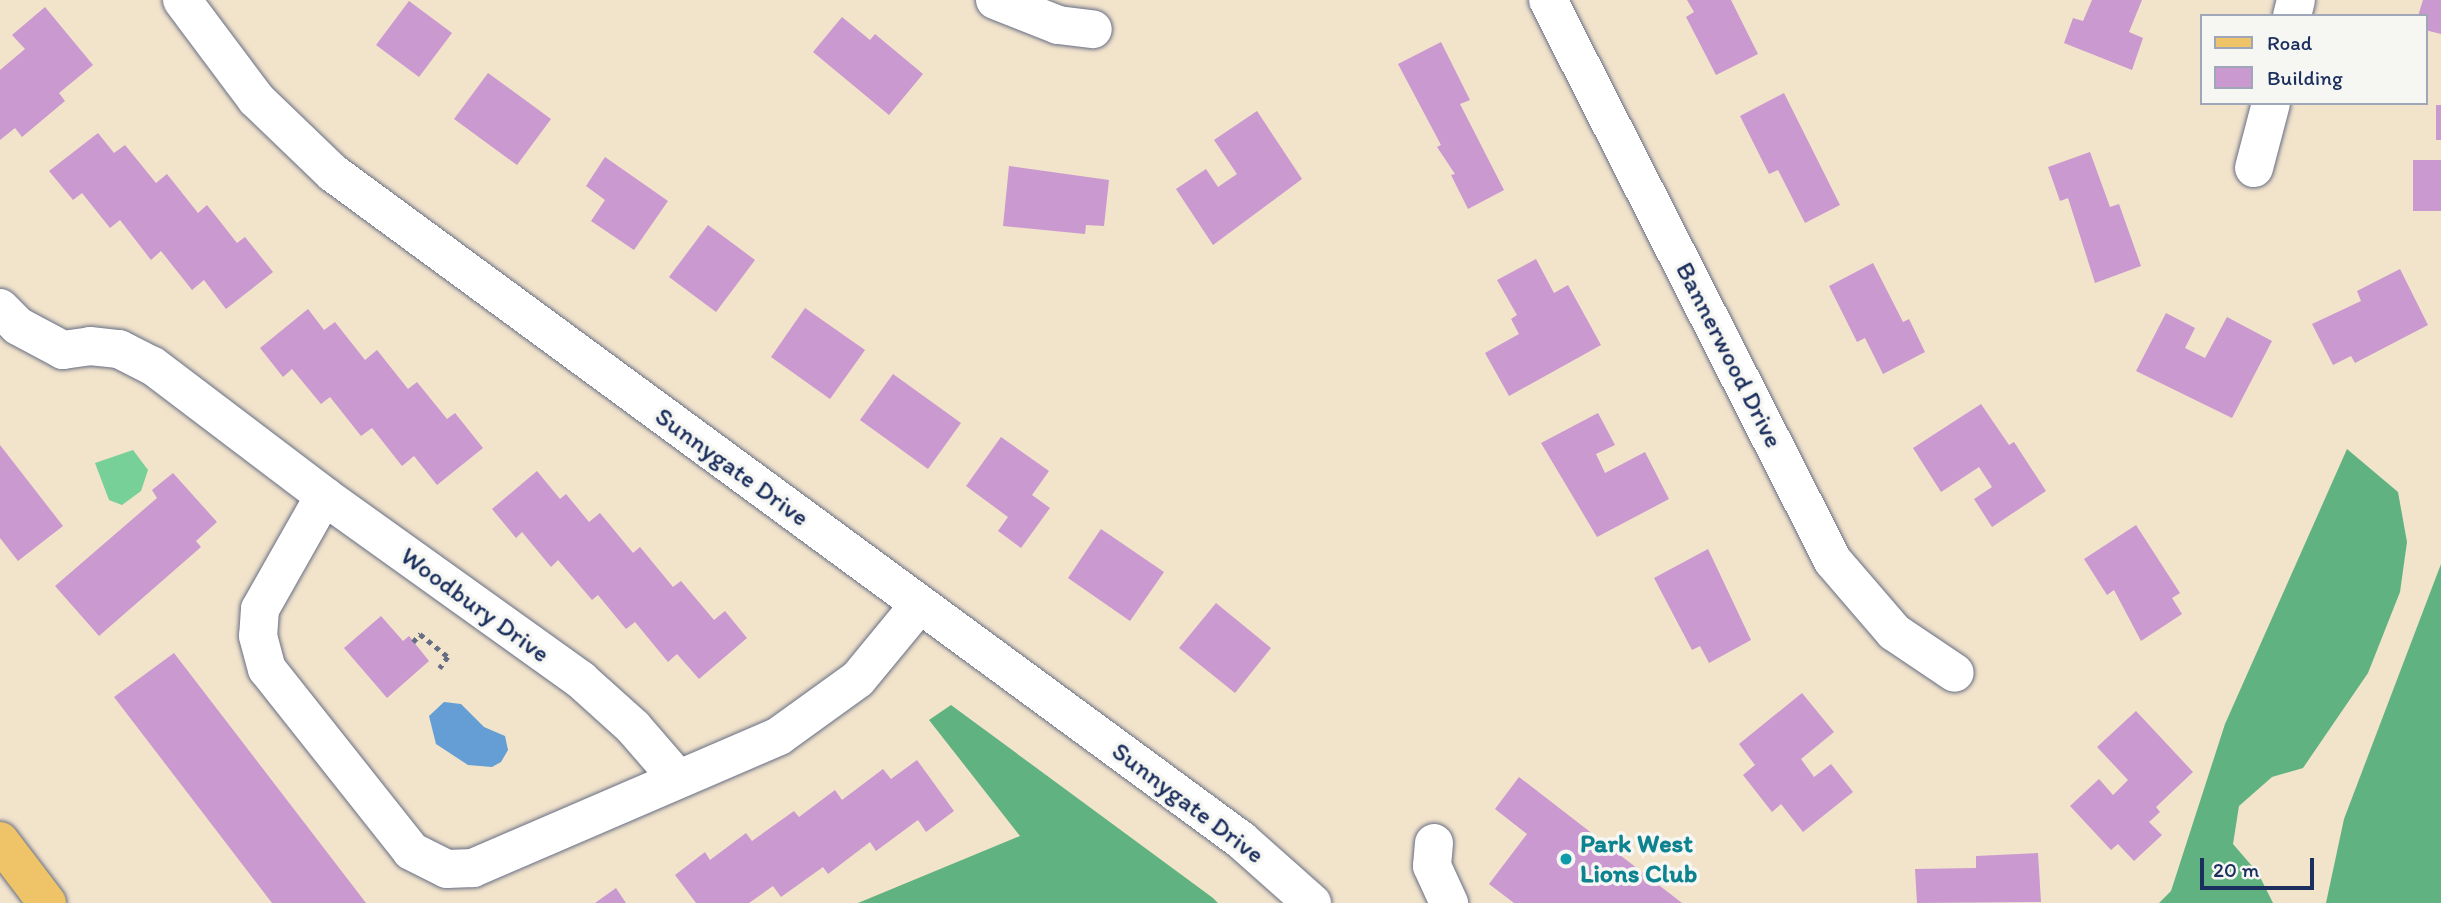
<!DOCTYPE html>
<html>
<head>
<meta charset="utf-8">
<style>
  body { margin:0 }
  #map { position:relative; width:2441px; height:903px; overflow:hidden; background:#f2e3cb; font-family:Itim,sans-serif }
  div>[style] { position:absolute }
  .green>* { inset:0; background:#76d097 }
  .forest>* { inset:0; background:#60b280 }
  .water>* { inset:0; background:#659ed4 }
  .building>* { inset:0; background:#ca99d0 }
  .path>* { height:4.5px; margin-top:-2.25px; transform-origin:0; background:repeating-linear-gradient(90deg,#666e84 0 5px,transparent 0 10px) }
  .roads { filter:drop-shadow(0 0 2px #666e84) drop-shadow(0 0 2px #666e84) }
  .minor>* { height:38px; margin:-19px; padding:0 19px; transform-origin:19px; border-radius:19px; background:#fff }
  .major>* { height:38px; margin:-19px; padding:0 19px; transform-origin:19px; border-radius:19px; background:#efc469 }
  .dots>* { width:19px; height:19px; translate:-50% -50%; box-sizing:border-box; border:4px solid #f6f6f2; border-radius:50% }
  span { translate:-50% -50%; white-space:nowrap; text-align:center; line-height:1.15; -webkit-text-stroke:7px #f6f6f2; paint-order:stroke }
  .street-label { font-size:26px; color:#1b2f5e }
  .culture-label { font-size:26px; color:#0d838f; font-weight:700 }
  .left { translate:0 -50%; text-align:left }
  .legend { position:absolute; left:2200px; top:14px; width:228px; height:91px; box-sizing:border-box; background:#f6f6f2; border:2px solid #9ea6b7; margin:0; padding:9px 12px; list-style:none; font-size:21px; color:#1b2f5e }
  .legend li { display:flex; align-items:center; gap:14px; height:35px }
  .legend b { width:35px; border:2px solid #9ea6b7 }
  .scale { position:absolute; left:2200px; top:858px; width:114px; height:32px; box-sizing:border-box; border:4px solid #1b2f5e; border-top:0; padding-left:9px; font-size:21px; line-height:24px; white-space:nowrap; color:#1b2f5e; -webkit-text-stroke:5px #f6f6f2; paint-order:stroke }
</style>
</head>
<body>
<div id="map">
  <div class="green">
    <i style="clip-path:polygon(133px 450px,148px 470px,141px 491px,122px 505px,109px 500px,95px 463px)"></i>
  </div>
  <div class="forest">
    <i style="clip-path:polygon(2347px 449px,2398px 492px,2407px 542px,2400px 592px,2368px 673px,2303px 768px,2272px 777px,2239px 806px,2233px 844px,2258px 873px,2273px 903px,2159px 903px,2171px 891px,2225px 724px)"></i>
    <i style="clip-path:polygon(2441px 564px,2441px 903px,2326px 903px,2344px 819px)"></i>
    <i style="clip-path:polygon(951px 705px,1213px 898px,1218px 903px,858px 903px,1020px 836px,929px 720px)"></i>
  </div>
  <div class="water">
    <i style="clip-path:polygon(444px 702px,461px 704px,484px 727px,505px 736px,508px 750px,501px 762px,492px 767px,468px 765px,436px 744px,429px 716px)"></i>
  </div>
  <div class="building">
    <i style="clip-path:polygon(1687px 0,1731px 0,1758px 54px,1716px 75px,1686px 17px,1694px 12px)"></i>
    <i style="clip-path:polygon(2092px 0,2142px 0,2129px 32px,2143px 38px,2132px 70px,2064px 43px,2073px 18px,2083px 21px)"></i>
    <i style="clip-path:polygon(2423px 0,2441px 0,2441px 34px,2425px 30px,2425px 16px,2418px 16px)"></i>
    <i style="clip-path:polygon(409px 1px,452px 33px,419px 77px,376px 45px)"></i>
    <i style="clip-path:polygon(45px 7px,93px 65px,59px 93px,65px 101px,22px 137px,15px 128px,0 140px,0 70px,25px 49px,12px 35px)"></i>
    <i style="clip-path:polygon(842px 17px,870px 40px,875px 34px,923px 74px,889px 115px,813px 52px)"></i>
    <i style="clip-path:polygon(1441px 42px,1470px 100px,1460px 104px,1504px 190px,1468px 209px,1451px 175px,1455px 174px,1437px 147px,1441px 145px,1398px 64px)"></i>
    <i style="clip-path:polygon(488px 73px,551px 119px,517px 165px,454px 119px)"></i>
    <i style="clip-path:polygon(1784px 93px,1840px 205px,1805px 223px,1778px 170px,1769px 174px,1740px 116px)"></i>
    <i style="clip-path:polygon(2436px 105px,2441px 105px,2441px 140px,2436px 140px)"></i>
    <i style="clip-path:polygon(1257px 111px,1302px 179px,1213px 245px,1176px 189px,1206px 169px,1218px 187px,1237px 174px,1214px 140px)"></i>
    <i style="clip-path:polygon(98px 133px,114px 153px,125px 145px,156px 183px,167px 174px,198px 213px,207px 205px,237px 243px,245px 237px,273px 272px,226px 309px,204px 280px,192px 290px,161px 251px,151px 260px,120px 220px,110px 228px,82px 193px,73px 200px,49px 171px)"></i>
    <i style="clip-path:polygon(2090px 152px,2110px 207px,2119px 204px,2141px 266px,2095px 283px,2068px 198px,2060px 201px,2048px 167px)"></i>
    <i style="clip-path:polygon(605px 157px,668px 201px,634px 250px,591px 221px,605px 200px,586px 186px)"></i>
    <i style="clip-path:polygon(2413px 160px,2441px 160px,2441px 211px,2413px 211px)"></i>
    <i style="clip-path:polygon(1009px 166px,1109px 180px,1104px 226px,1086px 225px,1085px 234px,1003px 226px)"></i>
    <i style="clip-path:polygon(708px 225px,755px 260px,716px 312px,669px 277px)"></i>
    <i style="clip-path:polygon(1536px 259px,1554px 293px,1568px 285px,1601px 345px,1509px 396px,1485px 353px,1519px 334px,1511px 319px,1517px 315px,1497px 280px)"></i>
    <i style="clip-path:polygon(1873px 263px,1903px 322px,1909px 319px,1925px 352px,1883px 374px,1865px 338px,1857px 342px,1829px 286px)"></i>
    <i style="clip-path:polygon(2400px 269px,2428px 325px,2355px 363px,2351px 356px,2333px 365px,2312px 324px,2361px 301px,2357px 291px)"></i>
    <i style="clip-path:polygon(805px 308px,865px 350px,830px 399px,771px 357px)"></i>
    <i style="clip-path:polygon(308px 309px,324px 330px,335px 322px,365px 360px,377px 350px,408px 389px,417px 382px,447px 419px,455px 413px,483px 448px,437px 485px,414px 456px,402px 466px,372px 428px,361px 436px,330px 397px,321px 404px,292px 369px,283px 377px,260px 348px)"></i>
    <i style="clip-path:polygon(2166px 313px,2195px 328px,2185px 348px,2205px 358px,2227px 317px,2272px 341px,2232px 418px,2136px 371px)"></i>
    <i style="clip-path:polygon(893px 374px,961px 423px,928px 469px,860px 420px)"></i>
    <i style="clip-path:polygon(1981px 404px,2009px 445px,2014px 442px,2046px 491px,1992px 527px,1974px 499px,1992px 487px,1979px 467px,1941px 492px,1913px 448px)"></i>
    <i style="clip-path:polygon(1598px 413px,1615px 445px,1596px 454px,1605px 473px,1645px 452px,1669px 499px,1597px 537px,1541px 443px)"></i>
    <i style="clip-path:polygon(1001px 437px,1049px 471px,1032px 495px,1050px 508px,1021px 548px,998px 531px,1008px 517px,966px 486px)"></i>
    <i style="clip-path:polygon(0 445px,63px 526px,18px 561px,0 538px)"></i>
    <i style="clip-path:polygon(537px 471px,560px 499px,566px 494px,589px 522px,600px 513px,633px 553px,640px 547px,673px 587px,681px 581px,714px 620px,725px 611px,747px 638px,699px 679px,677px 654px,668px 662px,635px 622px,626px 629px,598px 595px,592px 600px,558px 560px,551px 567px,522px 532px,516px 538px,492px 509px)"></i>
    <i style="clip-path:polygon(173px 473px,217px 522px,196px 541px,201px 547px,99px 636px,55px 586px,157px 498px,152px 490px)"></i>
    <i style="clip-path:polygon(2136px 525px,2180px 593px,2172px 598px,2182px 614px,2141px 641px,2114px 590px,2107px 595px,2084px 559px)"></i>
    <i style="clip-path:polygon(1101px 529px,1164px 572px,1130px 621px,1068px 578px)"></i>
    <i style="clip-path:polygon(1708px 549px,1751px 640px,1709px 663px,1700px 646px,1692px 650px,1654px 578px)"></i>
    <i style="clip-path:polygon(1216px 603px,1271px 648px,1235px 693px,1179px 648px)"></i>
    <i style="clip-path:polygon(381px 616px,403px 641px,409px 636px,429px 661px,387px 698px,344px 648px)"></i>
    <i style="clip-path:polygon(174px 653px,366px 903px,272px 903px,114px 697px)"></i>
    <i style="clip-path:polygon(1802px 693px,1834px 732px,1801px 759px,1814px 777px,1831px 764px,1853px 792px,1803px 832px,1781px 804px,1772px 812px,1743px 775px,1755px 765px,1739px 744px)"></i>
    <i style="clip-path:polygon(2136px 711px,2193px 772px,2156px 807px,2160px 812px,2149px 822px,2162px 835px,2134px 861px,2118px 844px,2111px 850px,2070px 806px,2099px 779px,2113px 795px,2128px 780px,2097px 747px)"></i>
    <i style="clip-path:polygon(917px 760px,954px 811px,926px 832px,918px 820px,876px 851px,870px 842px,828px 874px,823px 867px,781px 897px,773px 886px,749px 903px,696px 903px,675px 875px,705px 852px,710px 860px,746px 833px,752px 841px,794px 811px,799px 817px,835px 790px,842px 800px,883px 769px,891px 779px)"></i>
    <i style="clip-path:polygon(1519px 777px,1682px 903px,1514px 903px,1489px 884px,1527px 834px,1495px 809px)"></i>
    <i style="clip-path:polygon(2038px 853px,2041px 902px,1917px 903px,1915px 869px,1976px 868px,1976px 856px)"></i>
    <i style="clip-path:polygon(616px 888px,626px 903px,595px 903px)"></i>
  </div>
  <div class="path">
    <i style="left:413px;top:642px;width:11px;rotate:-49deg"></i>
    <i style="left:420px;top:634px;width:36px;rotate:39deg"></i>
    <i style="left:448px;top:657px;width:14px;rotate:126deg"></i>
  </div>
  <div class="roads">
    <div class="minor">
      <i style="left:182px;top:0;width:124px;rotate:53.2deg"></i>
      <i style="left:256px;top:99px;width:107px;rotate:43.9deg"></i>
      <i style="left:333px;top:173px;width:1127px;rotate:36.3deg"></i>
      <i style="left:1241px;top:840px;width:95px;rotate:41.6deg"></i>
      <i style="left:995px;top:0;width:68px;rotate:21.6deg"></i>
      <i style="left:1058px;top:25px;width:35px;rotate:7deg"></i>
      <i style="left:1548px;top:0;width:629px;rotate:63.07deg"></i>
      <i style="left:1833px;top:561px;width:94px;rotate:49.3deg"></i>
      <i style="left:1894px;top:632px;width:73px;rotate:33.9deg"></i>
      <i style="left:2292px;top:16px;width:16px;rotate:-76deg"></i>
      <i style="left:2254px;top:168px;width:67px;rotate:-75.3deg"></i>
      <i style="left:0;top:308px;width:25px;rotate:45deg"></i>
      <i style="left:18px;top:326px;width:51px;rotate:28.1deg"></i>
      <i style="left:63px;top:350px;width:27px;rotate:-8deg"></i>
      <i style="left:90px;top:346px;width:29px;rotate:6deg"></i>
      <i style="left:119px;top:349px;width:38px;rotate:27deg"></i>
      <i style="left:153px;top:366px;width:215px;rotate:37.2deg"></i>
      <i style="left:324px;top:496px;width:317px;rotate:35.6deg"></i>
      <i style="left:582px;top:681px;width:69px;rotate:42deg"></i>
      <i style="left:633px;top:727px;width:69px;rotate:49.1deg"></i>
      <i style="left:324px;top:496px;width:130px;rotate:119.5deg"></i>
      <i style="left:260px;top:609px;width:27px;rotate:94deg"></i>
      <i style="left:258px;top:636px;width:34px;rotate:75deg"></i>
      <i style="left:267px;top:669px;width:232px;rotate:51.6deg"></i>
      <i style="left:411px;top:851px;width:40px;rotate:26.6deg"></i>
      <i style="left:447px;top:869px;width:26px;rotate:-2deg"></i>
      <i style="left:473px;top:868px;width:333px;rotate:-23.3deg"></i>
      <i style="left:779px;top:736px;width:97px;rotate:-35.8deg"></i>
      <i style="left:858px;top:679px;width:96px;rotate:-50.5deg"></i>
      <i style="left:1434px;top:843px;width:23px;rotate:95deg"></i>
      <i style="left:1432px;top:866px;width:41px;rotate:65.3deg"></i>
    </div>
    <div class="major">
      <i style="left:0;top:841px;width:78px;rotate:52.8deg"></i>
    </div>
  </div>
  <div class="dots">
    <i style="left:1566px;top:859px;background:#0f9aa8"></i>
  </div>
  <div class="street-label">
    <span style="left:1729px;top:355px;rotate:63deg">Bannerwood Drive</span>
    <span style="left:732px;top:467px;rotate:36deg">Sunnygate Drive</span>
    <span style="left:475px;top:605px;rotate:36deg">Woodbury Drive</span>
    <span style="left:1188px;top:803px;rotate:37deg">Sunnygate Drive</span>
  </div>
  <div class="culture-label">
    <span class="left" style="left:1580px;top:859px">Park West<br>Lions Club</span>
  </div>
  <ul class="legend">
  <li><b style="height:9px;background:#efc469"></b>Road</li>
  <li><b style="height:19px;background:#ca99d0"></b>Building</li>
  </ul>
  <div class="scale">20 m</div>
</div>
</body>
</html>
